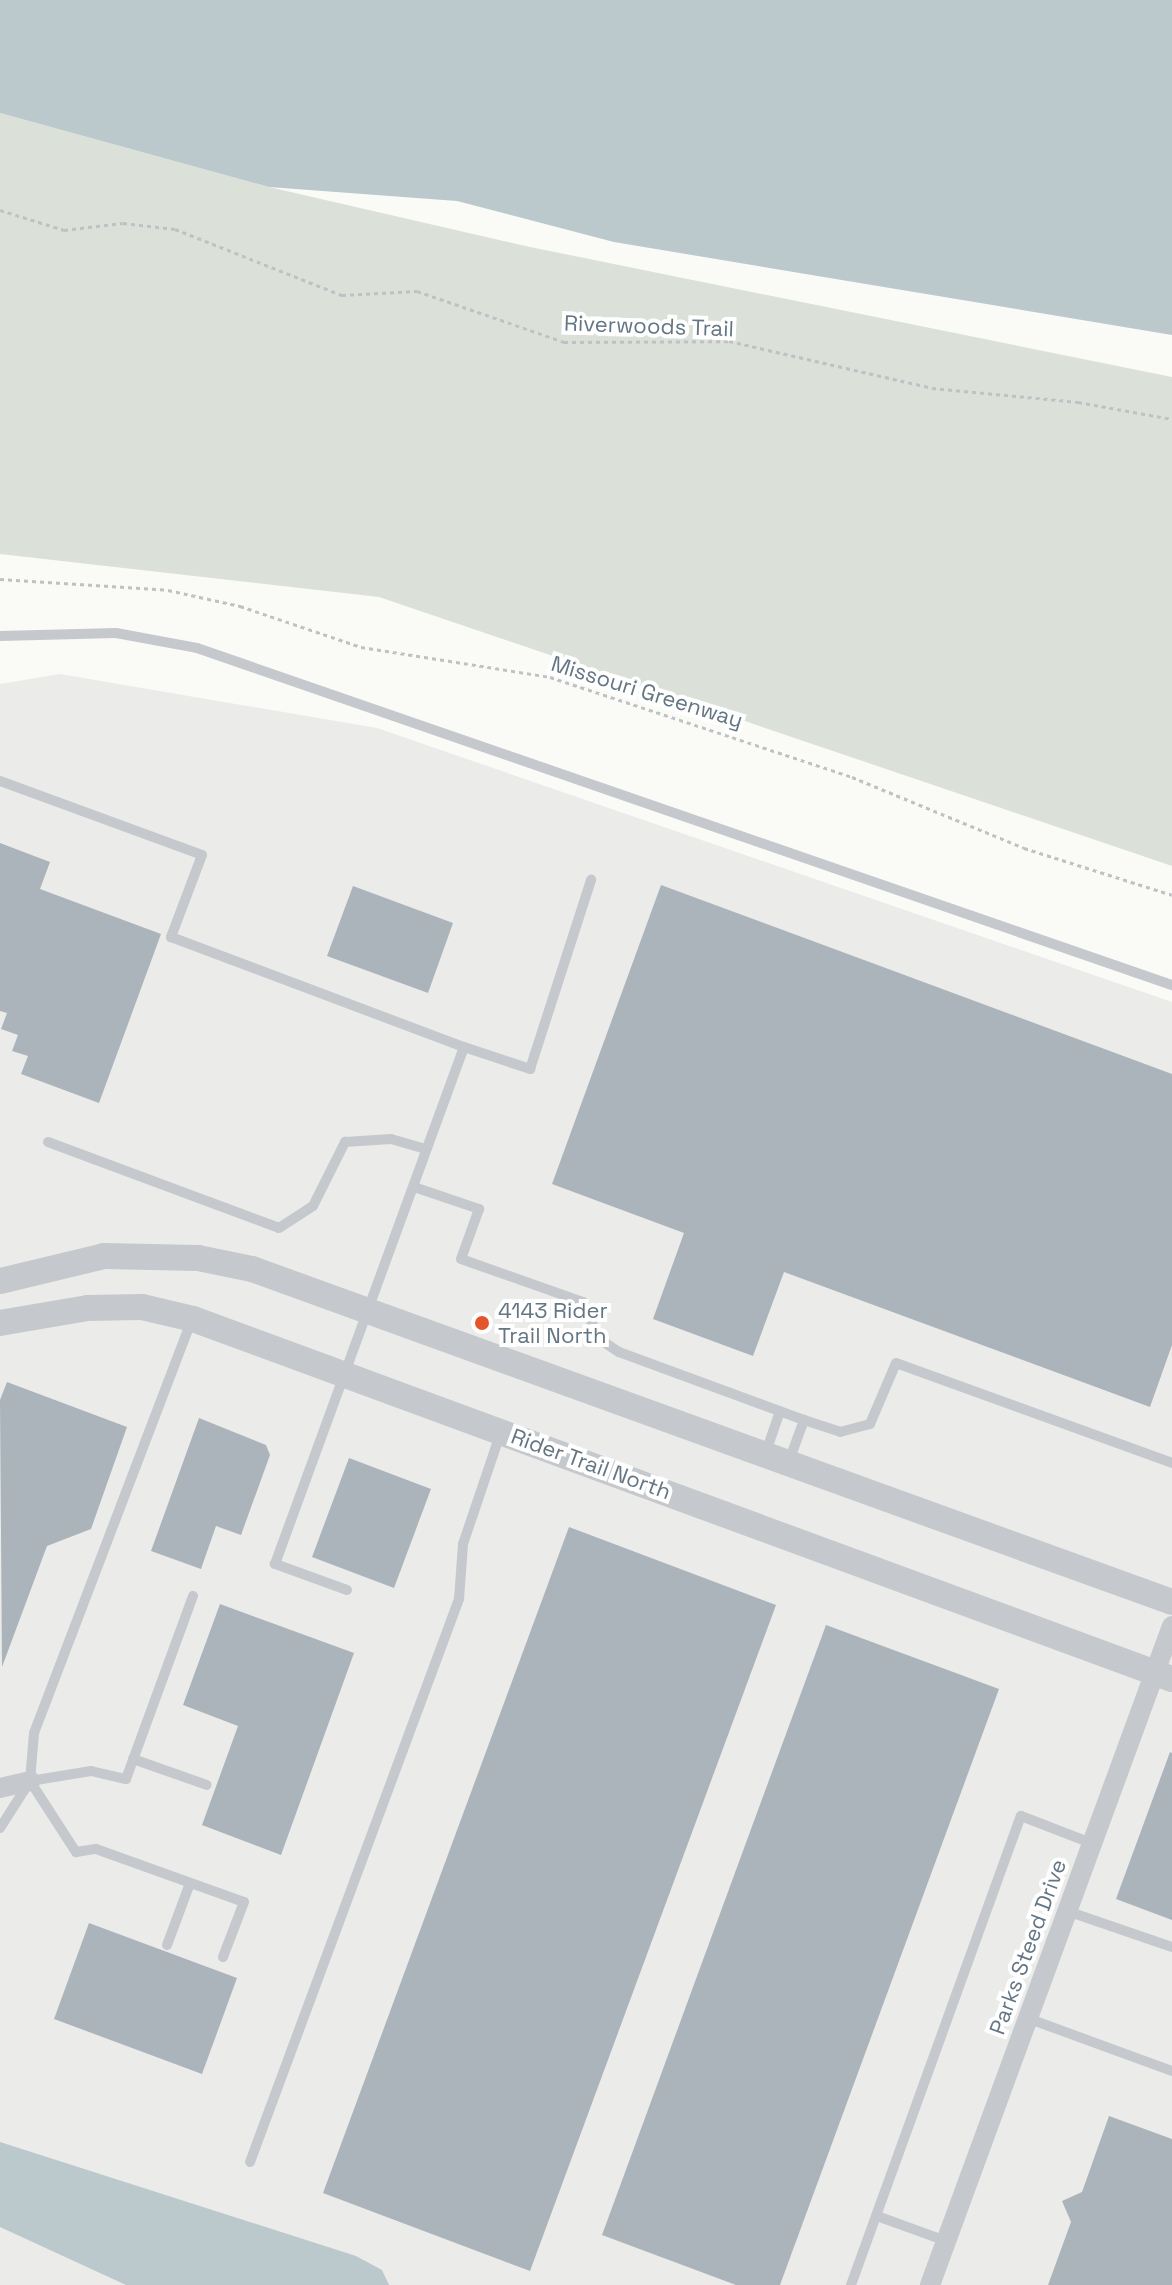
<!DOCTYPE html>
<html>
<head>
<meta charset="utf-8">
<style>
  body { margin:0 }
  #map { position:relative; width:1172px; height:2285px; overflow:hidden; background:#fafaf7; font-family:"Space Grotesk",sans-serif }
  div>[style] { position:absolute }
  .built>* { inset:0; background:#ebebea }
  .green>* { inset:0; background:#dbe1d8 }
  .water>* { inset:0; background:#bbc8cc }
  .building>* { inset:0; background:#abb4ba }
  .path>* { height:3px; margin-top:-1.5px; transform-origin:0; background:repeating-linear-gradient(90deg,#bfc2c4 0 4px,transparent 0 8px) }
  .service>* { height:10px; margin:-5px; padding:0 5px; transform-origin:5px; border-radius:5px; background:#c5c9cd }
  .minor>* { height:20px; margin:-10px; padding:0 10px; transform-origin:10px; border-radius:10px; background:#c5c9cd }
  .tertiary>* { height:26px; margin:-13px; padding:0 13px; transform-origin:13px; border-radius:13px; background:#c5c9cd }
  .dots>* { width:22px; height:22px; translate:-50% -50%; box-sizing:border-box; border:4px solid #fff; border-radius:50% }
  span { translate:-50% -50%; white-space:nowrap; text-align:center; line-height:1.15; -webkit-text-stroke:8px #fff; paint-order:stroke }
  .street-label { font-size:22px; color:#647683 }
  .poi-label { font-size:22px; color:#647683 }
  .left { translate:0 -50%; text-align:left }
</style>
</head>
<body>
<div id="map">
  <div class="built">
    <i style="clip-path:polygon(60px 674px,377px 728px,1172px 1002px,1172px 2285px,0 2285px,0 684px)"></i>
  </div>
  <div class="green">
    <i style="clip-path:polygon(0 113px,269px 187px,530px 247px,1172px 377px,1172px 866px,379px 597px,0 554px)"></i>
  </div>
  <div class="water">
    <i style="clip-path:polygon(0 0,1172px 0,1172px 335px,614px 242px,457px 201px,269px 187px,0 113px)"></i>
    <i style="clip-path:polygon(0 2142px,356px 2256px,382px 2270px,389px 2285px,126px 2285px,0 2227px)"></i>
  </div>
  <div class="building">
    <i style="clip-path:polygon(0 843px,50px 862px,40px 889px,161px 934px,99px 1103px,21px 1074px,28px 1056px,12px 1051px,18px 1035px,1px 1029px,7px 1013px,0 1011px)"></i>
    <i style="clip-path:polygon(661px 885px,1172px 1074px,1172px 1345px,1150px 1407px,784px 1272px,753px 1356px,653px 1319px,684px 1233px,552px 1184px)"></i>
    <i style="clip-path:polygon(353px 886px,453px 923px,428px 993px,327px 956px)"></i>
    <i style="clip-path:polygon(7px 1382px,127px 1427px,91px 1529px,47px 1546px,2px 1667px,0 1400px)"></i>
    <i style="clip-path:polygon(199px 1418px,266px 1445px,270px 1455px,241px 1535px,216px 1526px,201px 1569px,151px 1551px)"></i>
    <i style="clip-path:polygon(349px 1458px,431px 1489px,394px 1588px,312px 1557px)"></i>
    <i style="clip-path:polygon(569px 1527px,776px 1605px,530px 2271px,323px 2193px)"></i>
    <i style="clip-path:polygon(220px 1604px,354px 1653px,281px 1855px,202px 1825px,238px 1726px,183px 1705px)"></i>
    <i style="clip-path:polygon(826px 1625px,999px 1689px,780px 2285px,736px 2285px,602px 2235px)"></i>
    <i style="clip-path:polygon(1170px 1752px,1172px 1753px,1172px 1920px,1116px 1899px)"></i>
    <i style="clip-path:polygon(89px 1923px,237px 1978px,202px 2074px,54px 2019px)"></i>
    <i style="clip-path:polygon(1109px 2116px,1172px 2139px,1172px 2285px,1048px 2285px,1071px 2222px,1062px 2201px,1082px 2192px)"></i>
  </div>
  <div class="path">
    <i style="left:0;top:210px;width:67px;rotate:17.4deg"></i>
    <i style="left:64px;top:230px;width:59px;rotate:-6.8deg"></i>
    <i style="left:123px;top:223px;width:52px;rotate:6.6deg"></i>
    <i style="left:175px;top:229px;width:180px;rotate:21.6deg"></i>
    <i style="left:342px;top:295px;width:75px;rotate:-3.1deg"></i>
    <i style="left:417px;top:291px;width:156px;rotate:19.1deg"></i>
    <i style="left:564px;top:342px;width:165px;rotate:-0.3deg"></i>
    <i style="left:729px;top:341px;width:208px;rotate:13deg"></i>
    <i style="left:932px;top:388px;width:147px;rotate:5.5deg"></i>
    <i style="left:1078px;top:402px;width:96px;rotate:10.3deg"></i>
    <i style="left:0;top:579px;width:168px;rotate:3.7deg"></i>
    <i style="left:168px;top:590px;width:74px;rotate:12.5deg"></i>
    <i style="left:240px;top:606px;width:128px;rotate:18.7deg"></i>
    <i style="left:361px;top:647px;width:191px;rotate:9deg"></i>
    <i style="left:550px;top:677px;width:318px;rotate:18.3deg"></i>
    <i style="left:852px;top:777px;width:186px;rotate:22.4deg"></i>
    <i style="left:1024px;top:848px;width:155px;rotate:17.6deg"></i>
  </div>
  <div class="service">
    <i style="left:0;top:636px;width:116px;rotate:-1.5deg"></i>
    <i style="left:116px;top:633px;width:82px;rotate:10.5deg"></i>
    <i style="left:197px;top:648px;width:1032px;rotate:19.07deg"></i>
    <i style="left:0;top:781px;width:215px;rotate:20.1deg"></i>
    <i style="left:202px;top:855px;width:88px;rotate:110.7deg"></i>
    <i style="left:171px;top:937px;width:313px;rotate:20.6deg"></i>
    <i style="left:48px;top:1142px;width:246px;rotate:20.4deg"></i>
    <i style="left:279px;top:1228px;width:40px;rotate:-32.9deg"></i>
    <i style="left:313px;top:1206px;width:72px;rotate:-63.4deg"></i>
    <i style="left:345px;top:1142px;width:46px;rotate:-3.7deg"></i>
    <i style="left:391px;top:1139px;width:37px;rotate:16deg"></i>
    <i style="left:414px;top:1187px;width:69px;rotate:18.7deg"></i>
    <i style="left:479px;top:1209px;width:53px;rotate:109.8deg"></i>
    <i style="left:461px;top:1259px;width:129px;rotate:19.4deg"></i>
    <i style="left:583px;top:1302px;width:39px;rotate:67deg"></i>
    <i style="left:598px;top:1338px;width:25px;rotate:34deg"></i>
    <i style="left:619px;top:1352px;width:197px;rotate:20.2deg"></i>
    <i style="left:804px;top:1420px;width:38px;rotate:18deg"></i>
    <i style="left:840px;top:1432px;width:31px;rotate:-15deg"></i>
    <i style="left:870px;top:1424px;width:66px;rotate:-66.9deg"></i>
    <i style="left:896px;top:1363px;width:294px;rotate:19.9deg"></i>
    <i style="left:766px;top:1452px;width:43px;rotate:-71.1deg"></i>
    <i style="left:789px;top:1461px;width:44px;rotate:-69.9deg"></i>
    <i style="left:347px;top:1590px;width:77px;rotate:-160.1deg"></i>
    <i style="left:275px;top:1564px;width:550px;rotate:-69.92deg"></i>
    <i style="left:464px;top:1047px;width:70px;rotate:18.4deg"></i>
    <i style="left:530px;top:1069px;width:199px;rotate:-72.1deg"></i>
    <i style="left:133px;top:1759px;width:78px;rotate:19.4deg"></i>
    <i style="left:30px;top:1781px;width:85px;rotate:57.1deg"></i>
    <i style="left:76px;top:1852px;width:20px;rotate:-9deg"></i>
    <i style="left:96px;top:1849px;width:157px;rotate:19.7deg"></i>
    <i style="left:244px;top:1902px;width:59px;rotate:110.9deg"></i>
    <i style="left:30px;top:1781px;width:62px;rotate:-9.3deg"></i>
    <i style="left:91px;top:1771px;width:36px;rotate:13deg"></i>
    <i style="left:126px;top:1779px;width:195px;rotate:-69.9deg"></i>
    <i style="left:0;top:1828px;width:56px;rotate:-57.4deg"></i>
    <i style="left:30px;top:1781px;width:48px;rotate:-85.2deg"></i>
    <i style="left:34px;top:1733px;width:442px;rotate:-69.1deg"></i>
    <i style="left:1067px;top:1911px;width:111px;rotate:18.9deg"></i>
    <i style="left:167px;top:1945px;width:66px;rotate:-69.6deg"></i>
    <i style="left:1027px;top:2018px;width:154px;rotate:20.1deg"></i>
    <i style="left:250px;top:2162px;width:601px;rotate:-69.63deg"></i>
    <i style="left:459px;top:1599px;width:55px;rotate:-85.8deg"></i>
    <i style="left:463px;top:1544px;width:118px;rotate:-71.3deg"></i>
    <i style="left:877px;top:2216px;width:73px;rotate:19.9deg"></i>
    <i style="left:851px;top:2285px;width:499px;rotate:-70.1deg"></i>
    <i style="left:1021px;top:1816px;width:75px;rotate:21.1deg"></i>
  </div>
  <div class="minor">
    <i style="left:0;top:1788px;width:31px;rotate:-13deg"></i>
    <i style="left:930px;top:2285px;width:702px;rotate:-69.84deg"></i>
  </div>
  <div class="tertiary">
    <i style="left:0;top:1281px;width:107px;rotate:-13.5deg"></i>
    <i style="left:104px;top:1256px;width:94px;rotate:1.2deg"></i>
    <i style="left:198px;top:1258px;width:55px;rotate:11.5deg"></i>
    <i style="left:252px;top:1269px;width:978px;rotate:19.9deg"></i>
    <i style="left:0;top:1323px;width:89px;rotate:-9.7deg"></i>
    <i style="left:88px;top:1308px;width:54px;rotate:-1.1deg"></i>
    <i style="left:142px;top:1307px;width:52px;rotate:13.2deg"></i>
    <i style="left:193px;top:1319px;width:1043px;rotate:20.19deg"></i>
  </div>
  <div class="dots">
    <i style="left:482px;top:1323px;background:#e5552c"></i>
  </div>
  <div class="street-label">
    <span style="left:649px;top:326px;rotate:2deg">Riverwoods Trail</span>
    <span style="left:647px;top:692px;rotate:17deg">Missouri Greenway</span>
    <span style="left:591px;top:1464px;rotate:20deg">Rider Trail North</span>
    <span style="left:1028px;top:1947px;rotate:-70deg">Parks Steed Drive</span>
  </div>
  <div class="poi-label">
    <span class="left" style="left:498px;top:1323px">4143 Rider<br>Trail North</span>
  </div>
</div>
</body>
</html>
